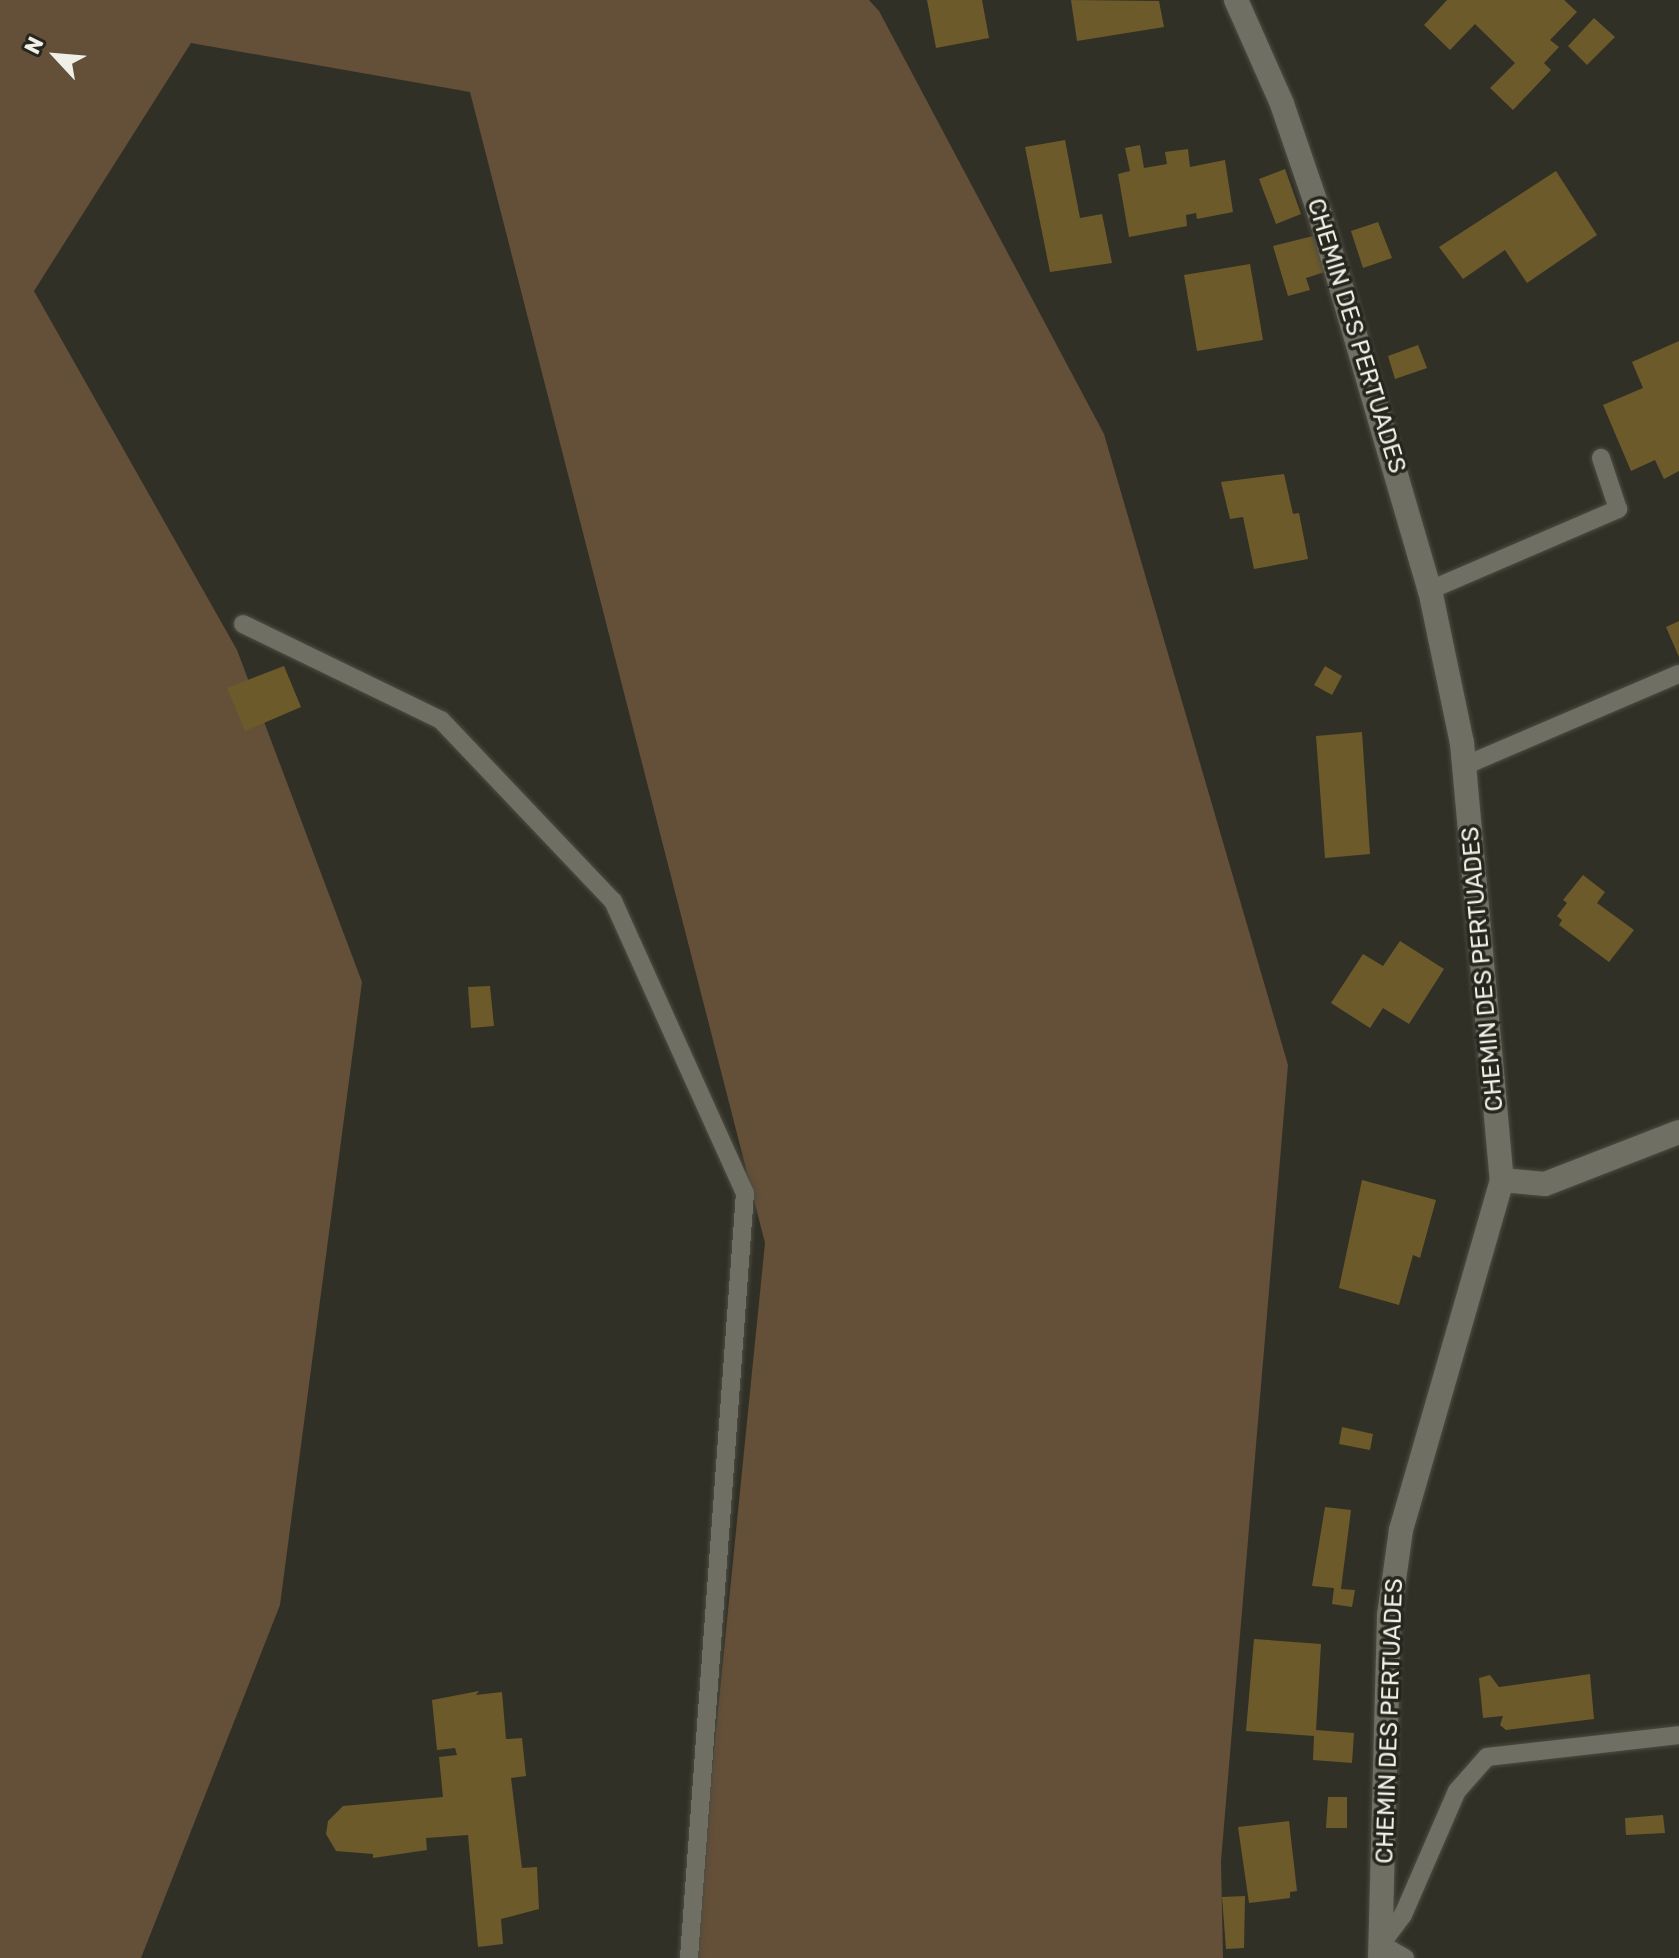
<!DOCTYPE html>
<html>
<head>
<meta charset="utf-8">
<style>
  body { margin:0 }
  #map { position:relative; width:1679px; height:1958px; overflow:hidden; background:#313026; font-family:Rubik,sans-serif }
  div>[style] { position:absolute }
  .green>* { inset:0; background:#644f38 }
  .building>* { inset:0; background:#6d5a2b }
  .roads { filter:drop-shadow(0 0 2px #4d4c43) drop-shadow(0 0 2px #4d4c43) }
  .lane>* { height:18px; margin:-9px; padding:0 9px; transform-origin:9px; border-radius:9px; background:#6f6f63 }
  .street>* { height:24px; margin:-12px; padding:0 12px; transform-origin:12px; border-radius:12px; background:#6f6f63 }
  span { translate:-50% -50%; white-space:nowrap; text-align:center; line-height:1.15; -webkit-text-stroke:7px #27261d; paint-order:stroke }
  .street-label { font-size:24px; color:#f0f0e9 }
  .north { position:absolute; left:16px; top:16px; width:80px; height:80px; -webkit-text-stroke:6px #27261d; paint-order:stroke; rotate:296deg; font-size:22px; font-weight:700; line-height:32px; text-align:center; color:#f0f0e9 }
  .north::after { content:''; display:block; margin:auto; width:28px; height:36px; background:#f0f0e9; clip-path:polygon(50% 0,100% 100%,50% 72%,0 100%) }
</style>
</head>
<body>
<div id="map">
  <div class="green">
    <i style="clip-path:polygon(0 0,869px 0,879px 11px,1104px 434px,1288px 1065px,1221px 1861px,1223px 1958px,693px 1958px,765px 1243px,470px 92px,191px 43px,34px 291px,237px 650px,362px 982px,280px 1605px,141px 1958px,0 1958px)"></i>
  </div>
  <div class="building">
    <i style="clip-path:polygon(927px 0,982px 0,989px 38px,936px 48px)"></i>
    <i style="clip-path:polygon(1071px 0,1159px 1px,1164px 27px,1077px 41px)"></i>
    <i style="clip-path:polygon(1447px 0,1564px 0,1577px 12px,1550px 40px,1559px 47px,1544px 63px,1551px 70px,1513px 110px,1490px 88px,1515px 63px,1475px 24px,1450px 50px,1424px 25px)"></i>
    <i style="clip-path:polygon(1594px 18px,1615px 37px,1587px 65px,1568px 46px)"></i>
    <i style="clip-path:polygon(1065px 140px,1080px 218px,1102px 214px,1112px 263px,1050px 272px,1025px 147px)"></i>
    <i style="clip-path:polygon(1140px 145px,1144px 168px,1167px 164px,1165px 152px,1188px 149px,1190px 167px,1225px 160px,1233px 212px,1197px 219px,1196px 213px,1186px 215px,1187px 226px,1129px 237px,1118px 174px,1130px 171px,1125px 148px)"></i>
    <i style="clip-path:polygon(1285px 169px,1301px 214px,1276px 224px,1259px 179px)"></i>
    <i style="clip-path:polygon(1556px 171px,1597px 235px,1527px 283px,1505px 250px,1463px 279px,1439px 247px)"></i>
    <i style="clip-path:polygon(1378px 222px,1392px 258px,1363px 268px,1351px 231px)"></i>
    <i style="clip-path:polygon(1317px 235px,1328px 271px,1306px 278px,1310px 290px,1288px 296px,1273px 246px)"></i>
    <i style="clip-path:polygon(1250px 264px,1263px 340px,1197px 351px,1184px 275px)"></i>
    <i style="clip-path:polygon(1679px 341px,1679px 471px,1664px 479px,1655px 460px,1631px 471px,1603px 405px,1643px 388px,1632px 362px)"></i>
    <i style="clip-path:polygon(1418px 345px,1427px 368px,1395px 379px,1388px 356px)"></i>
    <i style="clip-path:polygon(1284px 474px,1293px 514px,1299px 513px,1308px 559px,1254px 569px,1243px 517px,1230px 519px,1221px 482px)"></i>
    <i style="clip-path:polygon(1679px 621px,1679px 657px,1666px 627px)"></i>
    <i style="clip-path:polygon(284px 666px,301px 707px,245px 731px,227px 688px)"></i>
    <i style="clip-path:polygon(1325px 666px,1342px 676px,1332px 695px,1314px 685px)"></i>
    <i style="clip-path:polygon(1362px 732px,1370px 854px,1325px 858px,1316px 736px)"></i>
    <i style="clip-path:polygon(1583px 875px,1605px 892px,1597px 903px,1634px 930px,1609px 962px,1559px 925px,1562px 920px,1557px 916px,1567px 903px,1563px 900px)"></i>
    <i style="clip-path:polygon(1400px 941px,1444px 969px,1409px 1024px,1383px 1008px,1370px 1028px,1331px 1003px,1363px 954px,1383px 966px)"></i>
    <i style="clip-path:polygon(490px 986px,494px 1026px,471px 1028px,468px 987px)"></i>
    <i style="clip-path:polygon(1362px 1180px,1436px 1200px,1420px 1258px,1413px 1255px,1399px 1305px,1339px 1288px)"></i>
    <i style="clip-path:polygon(1342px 1427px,1373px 1434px,1370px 1450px,1339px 1444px)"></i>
    <i style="clip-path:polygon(1325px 1507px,1351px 1510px,1341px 1589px,1355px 1590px,1352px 1607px,1332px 1604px,1334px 1588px,1312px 1586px)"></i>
    <i style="clip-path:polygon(1254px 1639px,1321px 1644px,1316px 1730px,1354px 1733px,1352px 1763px,1313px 1760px,1314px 1736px,1246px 1731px)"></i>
    <i style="clip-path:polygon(1590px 1674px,1594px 1719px,1506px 1730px,1500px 1725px,1503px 1716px,1483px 1718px,1479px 1678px,1490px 1675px,1499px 1687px)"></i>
    <i style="clip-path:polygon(479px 1691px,476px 1695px,502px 1692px,506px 1739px,522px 1738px,526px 1776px,511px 1778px,522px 1868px,537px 1867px,539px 1909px,501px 1919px,503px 1944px,478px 1947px,468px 1835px,426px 1838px,427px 1850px,373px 1858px,373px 1854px,336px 1851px,326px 1834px,328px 1821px,343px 1806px,443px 1797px,439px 1757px,457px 1755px,455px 1748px,437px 1750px,432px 1700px)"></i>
    <i style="clip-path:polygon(1328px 1797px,1347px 1797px,1347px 1828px,1326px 1828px)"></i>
    <i style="clip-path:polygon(1663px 1815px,1665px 1833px,1626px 1835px,1625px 1818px)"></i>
    <i style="clip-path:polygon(1289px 1821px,1297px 1891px,1290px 1892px,1290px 1898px,1249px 1903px,1238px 1827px)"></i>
    <i style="clip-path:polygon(1245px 1896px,1244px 1948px,1226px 1949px,1222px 1897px)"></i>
  </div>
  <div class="roads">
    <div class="lane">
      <i style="left:1430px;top:590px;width:205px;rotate:-23.3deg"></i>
      <i style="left:1618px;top:509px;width:54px;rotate:-108.4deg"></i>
      <i style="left:243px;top:624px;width:220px;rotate:25.9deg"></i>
      <i style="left:441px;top:720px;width:250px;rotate:46.5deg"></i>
      <i style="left:613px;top:901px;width:320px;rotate:65.7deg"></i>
      <i style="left:745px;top:1193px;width:767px;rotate:94.19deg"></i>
      <i style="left:1464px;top:766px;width:234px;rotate:-23.2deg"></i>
      <i style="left:1405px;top:1958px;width:28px;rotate:-150deg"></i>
      <i style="left:1381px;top:1944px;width:36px;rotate:-53deg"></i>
      <i style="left:1403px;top:1915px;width:135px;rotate:-66.5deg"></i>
      <i style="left:1457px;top:1791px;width:45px;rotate:-48.6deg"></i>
      <i style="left:1487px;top:1757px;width:193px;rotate:-6.5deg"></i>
    </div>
    <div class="street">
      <i style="left:1236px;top:0;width:114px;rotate:66.1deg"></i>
      <i style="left:1282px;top:104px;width:117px;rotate:71.1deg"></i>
      <i style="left:1320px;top:215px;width:391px;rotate:73.7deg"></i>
      <i style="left:1430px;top:590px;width:156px;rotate:78.2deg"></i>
      <i style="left:1462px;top:743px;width:439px;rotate:84.8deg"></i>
      <i style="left:1502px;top:1180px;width:364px;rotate:106.1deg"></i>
      <i style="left:1401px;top:1530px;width:86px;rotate:98deg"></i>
      <i style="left:1389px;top:1615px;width:343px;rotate:91.5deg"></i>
      <i style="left:1502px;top:1180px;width:43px;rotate:5.3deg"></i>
      <i style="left:1545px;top:1184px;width:144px;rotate:-21.2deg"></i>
    </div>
  </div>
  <div class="street-label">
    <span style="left:1356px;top:336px;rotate:73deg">CHEMIN DES PERTUADES</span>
    <span style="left:1483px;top:969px;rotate:-95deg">CHEMIN DES PERTUADES</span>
    <span style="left:1390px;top:1721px;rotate:-88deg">CHEMIN DES PERTUADES</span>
  </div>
  <div class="north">N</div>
</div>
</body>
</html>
